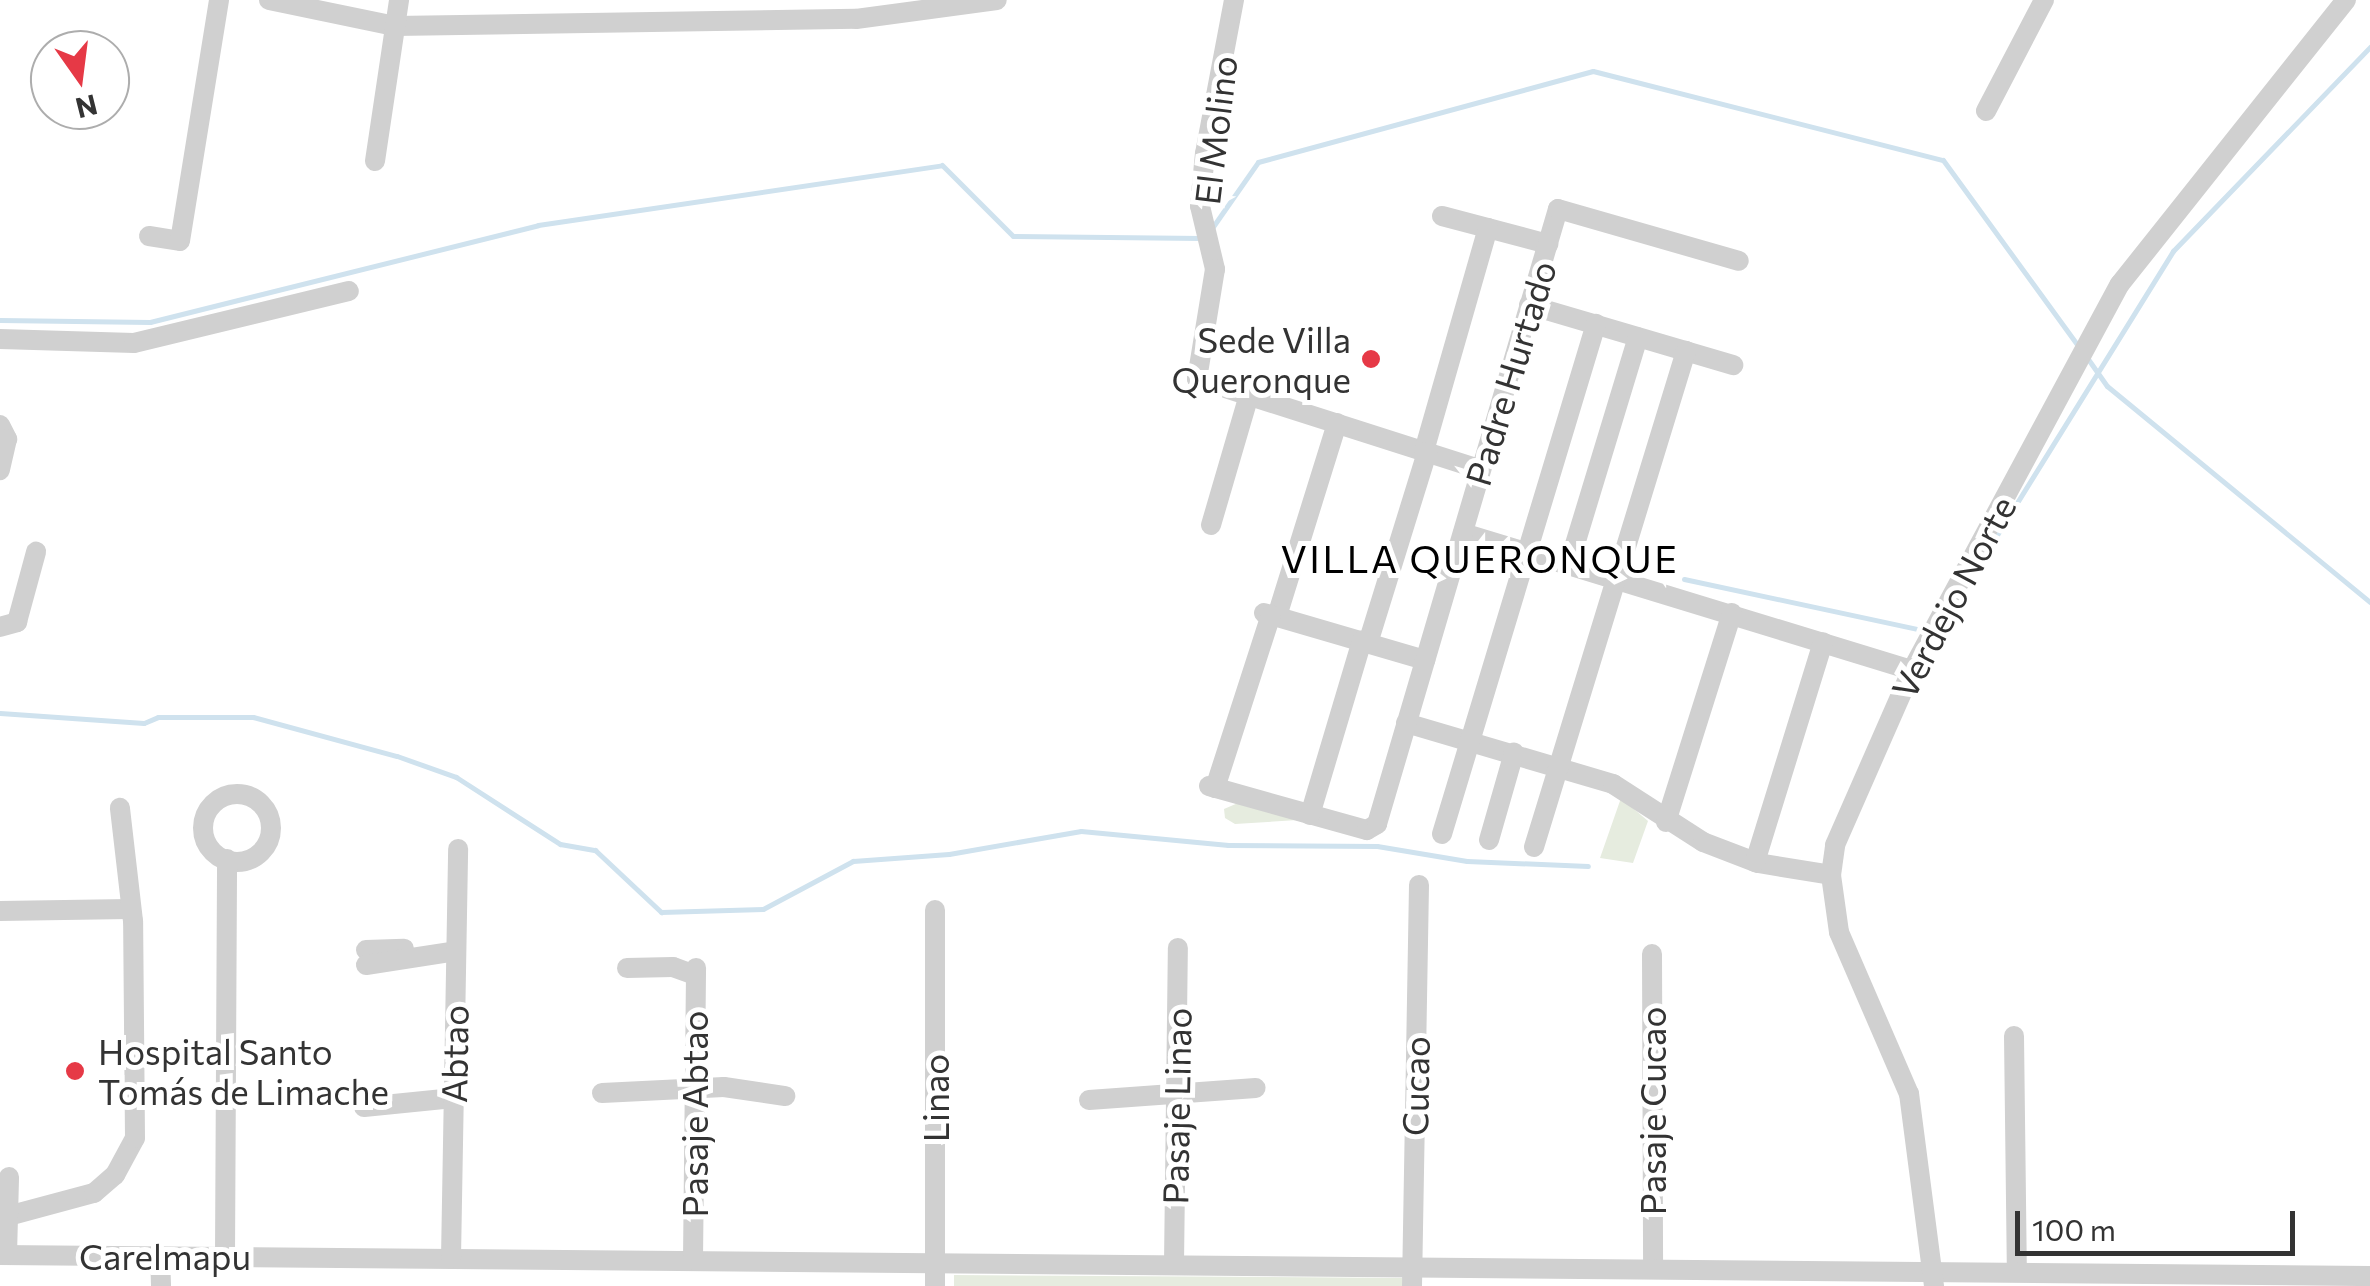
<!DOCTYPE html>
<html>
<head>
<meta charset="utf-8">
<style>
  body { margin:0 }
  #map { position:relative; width:2370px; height:1286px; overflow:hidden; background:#fff; font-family:Commissioner,sans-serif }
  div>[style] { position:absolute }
  .green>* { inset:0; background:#e6ecdf }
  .stream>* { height:5px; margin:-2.5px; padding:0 2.5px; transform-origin:2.5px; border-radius:2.5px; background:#cfe2ee }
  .minor>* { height:20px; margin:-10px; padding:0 10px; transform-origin:10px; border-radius:10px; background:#d0d0d0 }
  .minor>.ring { margin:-10px; padding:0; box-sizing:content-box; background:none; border:20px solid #d0d0d0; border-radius:50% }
  .dots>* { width:28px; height:28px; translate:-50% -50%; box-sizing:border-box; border:5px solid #fff; border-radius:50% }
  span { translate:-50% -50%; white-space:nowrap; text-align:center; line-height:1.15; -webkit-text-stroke:10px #fff; paint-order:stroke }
  .street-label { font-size:35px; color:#333 }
  .poi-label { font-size:35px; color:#333 }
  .right { translate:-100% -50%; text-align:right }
  .left { translate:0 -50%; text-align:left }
  .neighbourhood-label { font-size:38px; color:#000; letter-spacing:2.5px }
  .north { position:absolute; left:30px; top:30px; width:100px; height:100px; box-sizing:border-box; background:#fff; border:2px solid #adadad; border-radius:50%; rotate:166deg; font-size:28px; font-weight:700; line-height:40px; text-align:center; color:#333 }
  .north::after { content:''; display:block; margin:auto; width:35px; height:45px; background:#e63946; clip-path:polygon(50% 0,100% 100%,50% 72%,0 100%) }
  .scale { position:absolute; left:2015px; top:1211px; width:280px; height:45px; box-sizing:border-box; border:5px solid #333; border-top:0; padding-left:12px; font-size:30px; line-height:35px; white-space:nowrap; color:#333; -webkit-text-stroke:8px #fff; paint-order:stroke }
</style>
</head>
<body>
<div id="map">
  <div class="green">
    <i style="clip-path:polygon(1621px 798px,1648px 821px,1633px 863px,1600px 858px)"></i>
    <i style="clip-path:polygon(1238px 803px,1313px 819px,1235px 824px,1225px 818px,1224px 809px)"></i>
    <i style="clip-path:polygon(954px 1275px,1403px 1278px,1402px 1286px,954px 1286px)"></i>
  </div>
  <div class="stream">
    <i style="left:1212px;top:228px;width:80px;rotate:-55.1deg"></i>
    <i style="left:1258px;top:162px;width:347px;rotate:-15.2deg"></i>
    <i style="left:1593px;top:71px;width:361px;rotate:14.3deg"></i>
    <i style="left:1943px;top:160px;width:230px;rotate:54deg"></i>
    <i style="left:0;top:320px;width:150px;rotate:0.8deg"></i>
    <i style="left:150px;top:322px;width:400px;rotate:-14deg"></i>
    <i style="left:538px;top:225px;width:408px;rotate:-8.4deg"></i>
    <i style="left:942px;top:165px;width:100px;rotate:45deg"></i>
    <i style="left:1013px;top:236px;width:188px;rotate:0.6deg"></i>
    <i style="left:2088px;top:359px;width:33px;rotate:55deg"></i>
    <i style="left:2107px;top:386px;width:340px;rotate:39.4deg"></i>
    <i style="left:1992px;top:543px;width:344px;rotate:-58.2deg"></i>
    <i style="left:2173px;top:251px;width:284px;rotate:-46deg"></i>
    <i style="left:1684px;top:579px;width:238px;rotate:12.1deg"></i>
    <i style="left:0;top:713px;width:144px;rotate:4deg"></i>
    <i style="left:144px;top:723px;width:15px;rotate:-23deg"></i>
    <i style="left:158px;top:717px;width:95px"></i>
    <i style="left:253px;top:717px;width:149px;rotate:15.2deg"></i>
    <i style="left:397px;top:756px;width:63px;rotate:19.6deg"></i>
    <i style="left:456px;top:777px;width:124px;rotate:32.8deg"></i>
    <i style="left:560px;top:844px;width:36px;rotate:10deg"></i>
    <i style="left:595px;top:850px;width:91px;rotate:43.2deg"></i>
    <i style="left:661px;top:912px;width:102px;rotate:-1.7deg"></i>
    <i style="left:763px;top:909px;width:102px;rotate:-28.1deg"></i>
    <i style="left:853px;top:861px;width:96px;rotate:-4.2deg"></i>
    <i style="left:949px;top:854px;width:134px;rotate:-9.9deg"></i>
    <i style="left:1081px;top:831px;width:148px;rotate:5.4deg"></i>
    <i style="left:1228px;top:845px;width:149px;rotate:0.4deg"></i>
    <i style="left:1377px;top:846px;width:91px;rotate:9.5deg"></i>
    <i style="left:1467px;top:861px;width:121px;rotate:2.4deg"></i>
  </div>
  <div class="minor">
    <i style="left:269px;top:0;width:129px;rotate:11.7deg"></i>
    <i style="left:395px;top:26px;width:461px;rotate:-0.9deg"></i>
    <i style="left:856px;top:19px;width:142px;rotate:-7.7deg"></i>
    <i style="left:1234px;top:0;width:156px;rotate:100.7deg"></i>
    <i style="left:1205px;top:153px;width:53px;rotate:95.4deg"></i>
    <i style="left:1200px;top:206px;width:65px;rotate:76.6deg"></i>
    <i style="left:1215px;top:269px;width:111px;rotate:99.3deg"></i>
    <i style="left:1197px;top:379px;width:296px;rotate:17.7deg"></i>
    <i style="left:1986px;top:111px;width:125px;rotate:-62.4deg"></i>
    <i style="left:375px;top:161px;width:163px;rotate:-81.5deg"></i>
    <i style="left:1442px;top:216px;width:110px;rotate:14.8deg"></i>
    <i style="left:149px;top:236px;width:31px;rotate:9deg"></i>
    <i style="left:180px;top:241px;width:244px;rotate:-80.8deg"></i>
    <i style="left:1529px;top:305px;width:213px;rotate:16.4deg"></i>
    <i style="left:0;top:339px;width:134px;rotate:1.7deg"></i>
    <i style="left:134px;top:343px;width:221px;rotate:-13.6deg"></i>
    <i style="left:0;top:425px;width:16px;rotate:63deg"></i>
    <i style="left:7px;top:439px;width:32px;rotate:103deg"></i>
    <i style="left:1424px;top:451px;width:232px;rotate:-74deg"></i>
    <i style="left:1211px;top:525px;width:135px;rotate:-73.7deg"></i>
    <i style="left:1463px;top:533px;width:469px;rotate:17deg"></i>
    <i style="left:1569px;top:564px;width:237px;rotate:-73.1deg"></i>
    <i style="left:1264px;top:613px;width:168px;rotate:16.3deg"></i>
    <i style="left:1277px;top:616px;width:202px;rotate:-72.7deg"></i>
    <i style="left:0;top:627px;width:18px;rotate:-16deg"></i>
    <i style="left:17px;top:622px;width:73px;rotate:-74.8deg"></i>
    <i style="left:1368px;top:643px;width:200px;rotate:-72.8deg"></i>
    <i style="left:1406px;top:723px;width:216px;rotate:16.4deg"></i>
    <i style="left:1613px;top:784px;width:107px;rotate:32.8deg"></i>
    <i style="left:1703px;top:842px;width:59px;rotate:20.9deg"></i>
    <i style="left:1758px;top:863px;width:74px;rotate:9.3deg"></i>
    <i style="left:1209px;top:786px;width:164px;rotate:15.6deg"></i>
    <i style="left:1367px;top:830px;width:12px;rotate:-31deg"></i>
    <i style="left:1377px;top:824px;width:641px;rotate:-73.6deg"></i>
    <i style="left:1558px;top:209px;width:188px;rotate:16deg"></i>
    <i style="left:1215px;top:788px;width:182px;rotate:-72.1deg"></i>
    <i class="ring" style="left:203px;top:794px;width:48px;height:48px"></i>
    <i style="left:1310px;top:815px;width:182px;rotate:-73.4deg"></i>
    <i style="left:1666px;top:822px;width:219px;rotate:-72.5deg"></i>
    <i style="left:1442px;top:834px;width:533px;rotate:-73.2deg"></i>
    <i style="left:1489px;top:840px;width:91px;rotate:-74deg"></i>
    <i style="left:1534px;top:847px;width:519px;rotate:-72.96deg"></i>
    <i style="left:1755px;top:862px;width:230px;rotate:-72.8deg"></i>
    <i style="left:0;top:911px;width:129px;rotate:-0.9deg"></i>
    <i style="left:366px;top:950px;width:38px;rotate:-2deg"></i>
    <i style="left:1652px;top:954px;width:314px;rotate:89.8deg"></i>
    <i style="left:366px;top:965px;width:91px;rotate:-8.8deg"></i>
    <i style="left:627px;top:968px;width:46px;rotate:-1.2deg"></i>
    <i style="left:673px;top:967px;width:23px;rotate:20deg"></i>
    <i style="left:2014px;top:1036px;width:235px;rotate:89.3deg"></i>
    <i style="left:602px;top:1093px;width:122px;rotate:-2.8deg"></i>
    <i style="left:724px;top:1087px;width:62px;rotate:8.4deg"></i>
    <i style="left:1089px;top:1100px;width:167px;rotate:-4.1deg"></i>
    <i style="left:364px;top:1107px;width:90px;rotate:-5.7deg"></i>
    <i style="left:8px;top:1216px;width:89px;rotate:-15deg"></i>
    <i style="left:94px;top:1193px;width:28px;rotate:-41deg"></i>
    <i style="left:115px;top:1175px;width:42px;rotate:-61.6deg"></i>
    <i style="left:135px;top:1138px;width:217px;rotate:-90.5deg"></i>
    <i style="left:133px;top:921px;width:114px;rotate:-96.6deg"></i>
    <i style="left:0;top:1255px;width:2370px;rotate:0.51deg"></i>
    <i style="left:7px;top:1255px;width:78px;rotate:-88.5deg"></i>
    <i style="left:160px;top:1256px;width:30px;rotate:88deg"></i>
    <i style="left:225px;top:1256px;width:397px;rotate:-89.7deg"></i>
    <i style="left:451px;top:1258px;width:409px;rotate:-89deg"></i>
    <i style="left:693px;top:1260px;width:292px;rotate:-89.4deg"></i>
    <i style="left:1174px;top:1264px;width:316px;rotate:-89.3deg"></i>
    <i style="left:935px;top:1286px;width:376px;rotate:-90deg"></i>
    <i style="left:1412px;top:1286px;width:401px;rotate:-89deg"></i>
    <i style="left:1934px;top:1286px;width:194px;rotate:-97.4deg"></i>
    <i style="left:1909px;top:1094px;width:176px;rotate:-113.4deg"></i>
    <i style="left:1839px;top:932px;width:58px;rotate:-98deg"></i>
    <i style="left:1831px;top:875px;width:30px;rotate:-82deg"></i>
    <i style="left:1835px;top:845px;width:191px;rotate:-66.3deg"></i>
    <i style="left:1912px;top:670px;width:438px;rotate:-61.7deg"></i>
    <i style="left:2120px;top:284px;width:363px;rotate:-51.5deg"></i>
  </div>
  <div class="dots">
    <i style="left:1371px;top:359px;background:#e63946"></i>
    <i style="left:75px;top:1071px;background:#e63946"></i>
  </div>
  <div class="street-label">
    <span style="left:1215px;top:130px;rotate:-83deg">El Molino</span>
    <span style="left:1510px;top:373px;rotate:-73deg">Padre Hurtado</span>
    <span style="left:1953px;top:597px;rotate:-62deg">Verdejo Norte</span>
    <span style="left:454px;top:1054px;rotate:-89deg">Abtao</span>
    <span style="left:1415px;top:1086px;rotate:-89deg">Cucao</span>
    <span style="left:935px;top:1098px;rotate:-90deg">Linao</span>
    <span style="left:1176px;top:1106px;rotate:-89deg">Pasaje Linao</span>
    <span style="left:1652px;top:1111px;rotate:-90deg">Pasaje Cucao</span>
    <span style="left:694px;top:1114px;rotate:-90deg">Pasaje Abtao</span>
    <span style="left:165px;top:1256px">Carelmapu</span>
  </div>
  <div class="poi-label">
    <span class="right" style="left:1351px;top:359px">Sede Villa<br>Queronque</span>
    <span class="left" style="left:98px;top:1071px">Hospital Santo<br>Tomás de Limache</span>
  </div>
  <div class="neighbourhood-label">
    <span style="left:1480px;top:558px">VILLA QUERONQUE</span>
  </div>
  <div class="north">N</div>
  <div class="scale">100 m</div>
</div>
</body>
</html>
